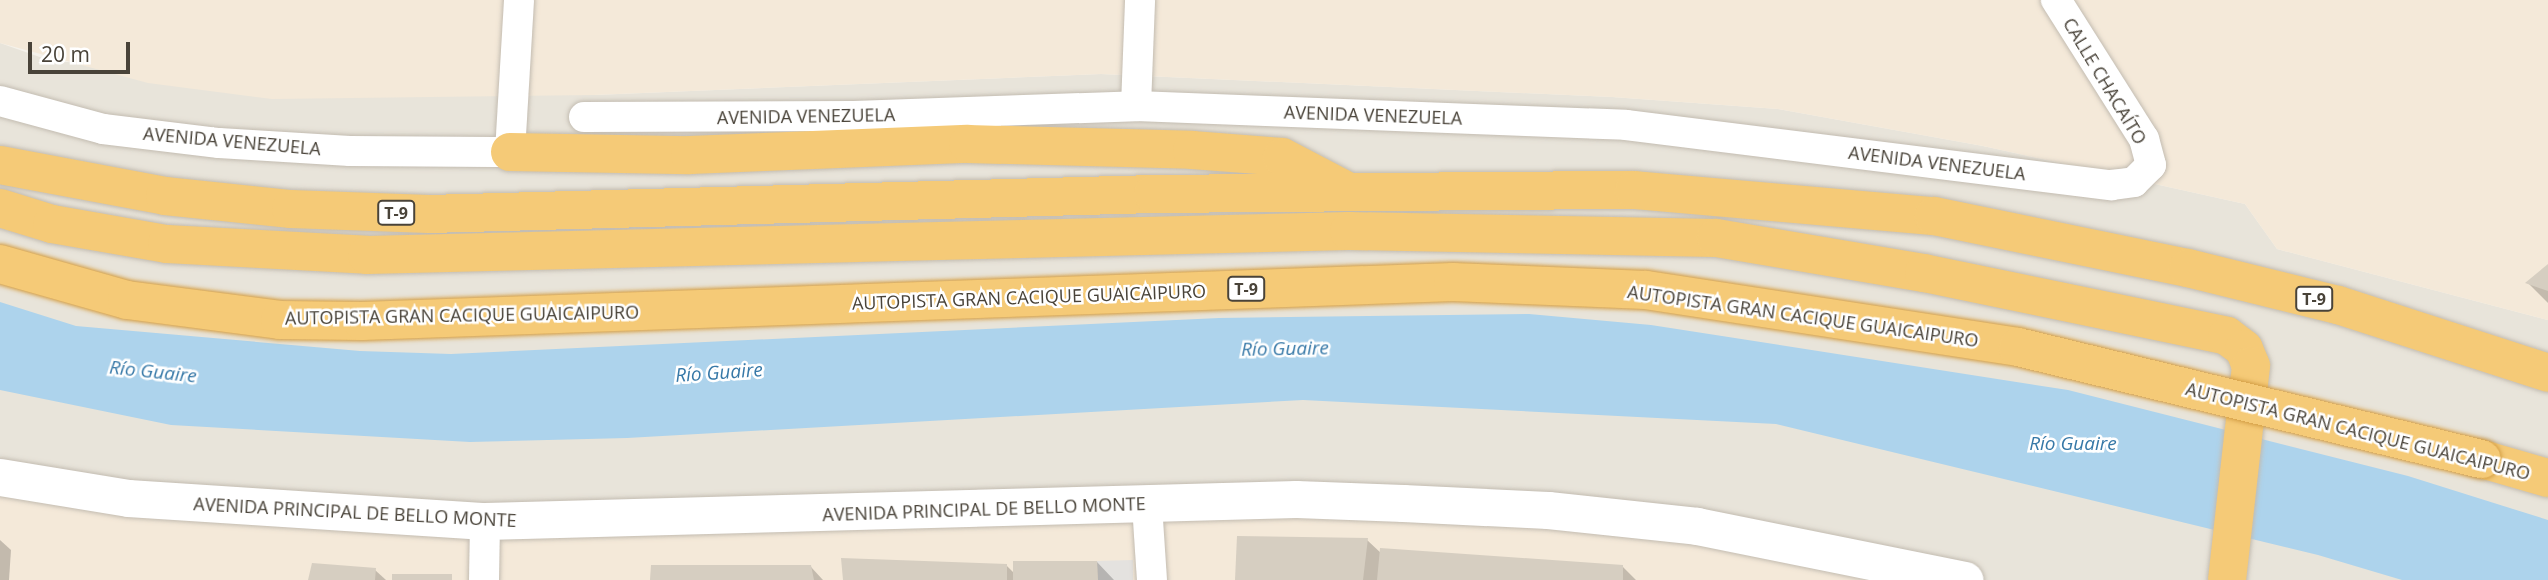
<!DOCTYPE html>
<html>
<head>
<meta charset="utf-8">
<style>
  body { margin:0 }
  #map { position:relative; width:2548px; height:580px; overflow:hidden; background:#f5f2eb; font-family:"Open Sans",sans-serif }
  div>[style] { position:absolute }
  .residential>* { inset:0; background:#e8e4da }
  .commercial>* { inset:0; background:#f4e9d9 }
  .parking>* { inset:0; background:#e4e2df }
  .water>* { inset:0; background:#add3ec }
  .shadow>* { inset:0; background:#0003 }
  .building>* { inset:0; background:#d6cec1 }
  .roads { filter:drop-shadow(0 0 2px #c3bcb1) drop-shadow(0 0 2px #c3bcb1) }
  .minor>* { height:30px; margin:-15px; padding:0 15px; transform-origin:15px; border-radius:15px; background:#fff }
  .tertiary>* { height:37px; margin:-18.5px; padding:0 18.5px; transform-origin:18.5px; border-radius:18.5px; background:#fff }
  .motorway>* { height:38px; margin:-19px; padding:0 19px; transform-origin:19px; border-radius:19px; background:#f5ca77 }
  .bridges { filter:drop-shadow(0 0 2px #d49f46) drop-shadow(0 0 2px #d49f46) }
  .motorway-bridge>* { height:38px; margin:-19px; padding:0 19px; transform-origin:19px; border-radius:19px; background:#f5ca77 }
  span { translate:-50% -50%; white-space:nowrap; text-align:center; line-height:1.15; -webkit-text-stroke:5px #fff; paint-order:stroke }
  .shield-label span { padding:2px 5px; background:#fff; border:2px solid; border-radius:5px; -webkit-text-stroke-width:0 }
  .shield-label { font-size:16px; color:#494339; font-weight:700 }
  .street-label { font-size:18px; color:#494339 }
  .water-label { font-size:19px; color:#3678a7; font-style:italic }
  .scale { position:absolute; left:28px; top:42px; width:102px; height:32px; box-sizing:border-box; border:4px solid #494339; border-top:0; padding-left:9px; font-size:21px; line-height:24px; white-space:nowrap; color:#494339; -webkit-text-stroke:5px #fff; paint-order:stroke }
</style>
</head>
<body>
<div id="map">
  <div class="residential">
    <i style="clip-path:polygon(0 43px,51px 61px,594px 95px,1101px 74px,1612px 97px,1778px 109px,1983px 146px,2245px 204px,2277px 249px,2548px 320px,2548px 580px,1939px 580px,571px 525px,0 472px)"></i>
  </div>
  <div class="commercial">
    <i style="clip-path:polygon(0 0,2548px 0,2548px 320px,2277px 249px,2245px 204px,1983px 146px,1778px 109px,1612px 97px,1101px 74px,594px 95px,272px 99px,148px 83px,0 43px)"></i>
    <i style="clip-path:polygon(0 472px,179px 505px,1396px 500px,1939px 580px,0 580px)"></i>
  </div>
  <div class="parking">
    <i style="clip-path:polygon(1133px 560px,1133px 580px,1098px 580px,1097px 561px)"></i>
  </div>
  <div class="water">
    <i style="clip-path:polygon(0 302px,76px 326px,360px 351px,451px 354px,1219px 318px,1529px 314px,1651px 325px,2068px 390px,2408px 476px,2548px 520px,2548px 580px,2402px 580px,2318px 555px,1776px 424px,1303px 400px,627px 438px,470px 442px,171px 425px,0 390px)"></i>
  </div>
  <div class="shadow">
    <i style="clip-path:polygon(2548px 267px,2548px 303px,2528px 283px)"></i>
    <i style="clip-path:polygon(0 540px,11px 550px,9px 580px,0 580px)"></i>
    <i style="clip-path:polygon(1367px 540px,1382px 554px,1623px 567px,1636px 580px,1236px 580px)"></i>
    <i style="clip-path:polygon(1097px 562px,1114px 580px,845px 580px,1006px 565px,1015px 574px)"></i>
    <i style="clip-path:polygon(811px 567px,823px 580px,652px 580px)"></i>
    <i style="clip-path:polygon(375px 570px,386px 580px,309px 580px)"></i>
  </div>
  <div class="building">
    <i style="clip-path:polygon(2548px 264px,2548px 291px,2525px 283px)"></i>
    <i style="clip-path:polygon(1237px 536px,1368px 538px,1363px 580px,1235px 580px)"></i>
    <i style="clip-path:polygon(1380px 548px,1623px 565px,1623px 580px,1377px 580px)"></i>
    <i style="clip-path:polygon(841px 558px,1007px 564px,1007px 580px,843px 580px)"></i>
    <i style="clip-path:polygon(1013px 561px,1097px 561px,1098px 580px,1013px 580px)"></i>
    <i style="clip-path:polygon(312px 563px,376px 568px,375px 580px,308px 580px)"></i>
    <i style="clip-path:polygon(651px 565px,811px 565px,814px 580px,650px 580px)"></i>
    <i style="clip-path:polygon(392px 574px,452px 574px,452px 580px,392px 580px)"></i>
  </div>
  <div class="roads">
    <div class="minor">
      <i style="left:0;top:101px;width:107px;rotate:15.2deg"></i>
      <i style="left:103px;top:129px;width:117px;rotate:6.9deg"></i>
      <i style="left:219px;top:143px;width:131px;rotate:3.5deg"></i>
      <i style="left:350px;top:151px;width:160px;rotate:0.4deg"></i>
      <i style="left:510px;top:152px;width:152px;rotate:-86.6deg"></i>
      <i style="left:1136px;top:106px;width:106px;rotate:-87.8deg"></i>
      <i style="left:584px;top:117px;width:270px;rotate:-0.2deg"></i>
      <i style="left:854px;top:116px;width:282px;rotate:-2deg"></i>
      <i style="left:1136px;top:106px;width:490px;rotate:2.2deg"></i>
      <i style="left:1626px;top:125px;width:489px;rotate:7.1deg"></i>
      <i style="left:2111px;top:185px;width:23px;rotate:-7deg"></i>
      <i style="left:2134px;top:182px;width:24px;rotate:-45deg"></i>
      <i style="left:2151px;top:165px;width:27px;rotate:-105deg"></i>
      <i style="left:2144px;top:139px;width:165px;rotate:-122.3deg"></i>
      <i style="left:1147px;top:505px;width:75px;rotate:86.2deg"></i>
      <i style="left:484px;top:580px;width:59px;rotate:-89deg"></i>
    </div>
    <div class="tertiary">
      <i style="left:0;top:477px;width:130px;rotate:9.3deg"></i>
      <i style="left:128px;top:498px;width:358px;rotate:3.7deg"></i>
      <i style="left:485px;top:521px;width:811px;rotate:-1.55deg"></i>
      <i style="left:1296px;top:499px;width:107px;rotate:2.1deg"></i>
      <i style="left:1403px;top:503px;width:145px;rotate:2.8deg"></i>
      <i style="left:1548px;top:510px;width:150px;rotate:6.1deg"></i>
      <i style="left:1697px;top:526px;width:273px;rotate:11.4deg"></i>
    </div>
    <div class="motorway">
      <i style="left:510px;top:152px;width:180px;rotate:1deg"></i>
      <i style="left:690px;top:155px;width:278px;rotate:-2.3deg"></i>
      <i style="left:968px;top:144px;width:224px;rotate:1.5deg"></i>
      <i style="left:1192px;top:150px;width:90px;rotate:4.4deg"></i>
      <i style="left:1282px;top:157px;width:71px;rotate:27.6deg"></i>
      <i style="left:0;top:165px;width:168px;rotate:10.6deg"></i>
      <i style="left:165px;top:196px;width:127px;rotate:5.9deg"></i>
      <i style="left:291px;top:209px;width:138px;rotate:2.1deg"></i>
      <i style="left:429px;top:214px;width:724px;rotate:-1.58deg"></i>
      <i style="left:1153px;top:194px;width:481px;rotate:-0.5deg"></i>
      <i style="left:1634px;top:190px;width:301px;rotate:5deg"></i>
      <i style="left:1934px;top:216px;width:259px;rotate:11.6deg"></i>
      <i style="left:2188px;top:268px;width:154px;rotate:13.9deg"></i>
      <i style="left:2338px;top:305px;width:221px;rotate:17.9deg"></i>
      <i style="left:0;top:208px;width:54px;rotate:17.1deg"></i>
      <i style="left:52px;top:224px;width:117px;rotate:9.9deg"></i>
      <i style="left:167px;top:244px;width:200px;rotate:3.1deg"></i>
      <i style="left:367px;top:255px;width:982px;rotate:-1.4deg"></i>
      <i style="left:1349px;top:231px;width:367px;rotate:1.1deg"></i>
      <i style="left:1716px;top:238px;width:211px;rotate:9.6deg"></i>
      <i style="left:1924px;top:273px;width:309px;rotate:11.7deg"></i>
      <i style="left:2227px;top:336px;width:21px;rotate:37deg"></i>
      <i style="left:2244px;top:349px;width:18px;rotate:68deg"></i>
      <i style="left:2251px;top:366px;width:215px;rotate:96.4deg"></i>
      <i style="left:2482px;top:459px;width:69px;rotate:16.1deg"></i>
    </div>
  </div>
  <div class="bridges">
    <div class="motorway-bridge">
      <i style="left:0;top:264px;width:132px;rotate:15.8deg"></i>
      <i style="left:127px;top:300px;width:154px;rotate:7.4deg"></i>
      <i style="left:280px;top:320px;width:82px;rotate:0.7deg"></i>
      <i style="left:362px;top:321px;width:1092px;rotate:-2.05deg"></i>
      <i style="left:1453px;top:282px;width:193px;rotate:2.4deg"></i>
      <i style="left:1646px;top:290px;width:376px;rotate:8.7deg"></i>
      <i style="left:2018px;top:347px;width:477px;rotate:13.6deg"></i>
    </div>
  </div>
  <div class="shield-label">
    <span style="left:396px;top:213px">T-9</span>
    <span style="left:1246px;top:289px">T-9</span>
    <span style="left:2314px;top:299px">T-9</span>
  </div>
  <div class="street-label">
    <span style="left:2105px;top:81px;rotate:59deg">CALLE CHACAÍTO</span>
    <span style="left:1373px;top:115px;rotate:2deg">AVENIDA VENEZUELA</span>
    <span style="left:806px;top:116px;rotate:-1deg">AVENIDA VENEZUELA</span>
    <span style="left:232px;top:141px;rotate:5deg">AVENIDA VENEZUELA</span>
    <span style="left:1937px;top:163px;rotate:7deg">AVENIDA VENEZUELA</span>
    <span style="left:1029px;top:297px;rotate:-2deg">AUTOPISTA GRAN CACIQUE GUAICAIPURO</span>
    <span style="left:462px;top:315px;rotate:-1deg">AUTOPISTA GRAN CACIQUE GUAICAIPURO</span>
    <span style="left:1803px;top:316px;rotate:8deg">AUTOPISTA GRAN CACIQUE GUAICAIPURO</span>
    <span style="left:2358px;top:431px;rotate:14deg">AUTOPISTA GRAN CACIQUE GUAICAIPURO</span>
    <span style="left:984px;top:509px;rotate:-2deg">AVENIDA PRINCIPAL DE BELLO MONTE</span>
    <span style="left:355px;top:512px;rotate:3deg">AVENIDA PRINCIPAL DE BELLO MONTE</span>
  </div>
  <div class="water-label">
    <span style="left:1285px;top:349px;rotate:-1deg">Río Guaire</span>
    <span style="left:153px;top:372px;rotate:6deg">Río Guaire</span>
    <span style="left:719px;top:373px;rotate:-4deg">Río Guaire</span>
    <span style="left:2073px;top:444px">Río Guaire</span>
  </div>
  <div class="scale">20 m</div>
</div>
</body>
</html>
